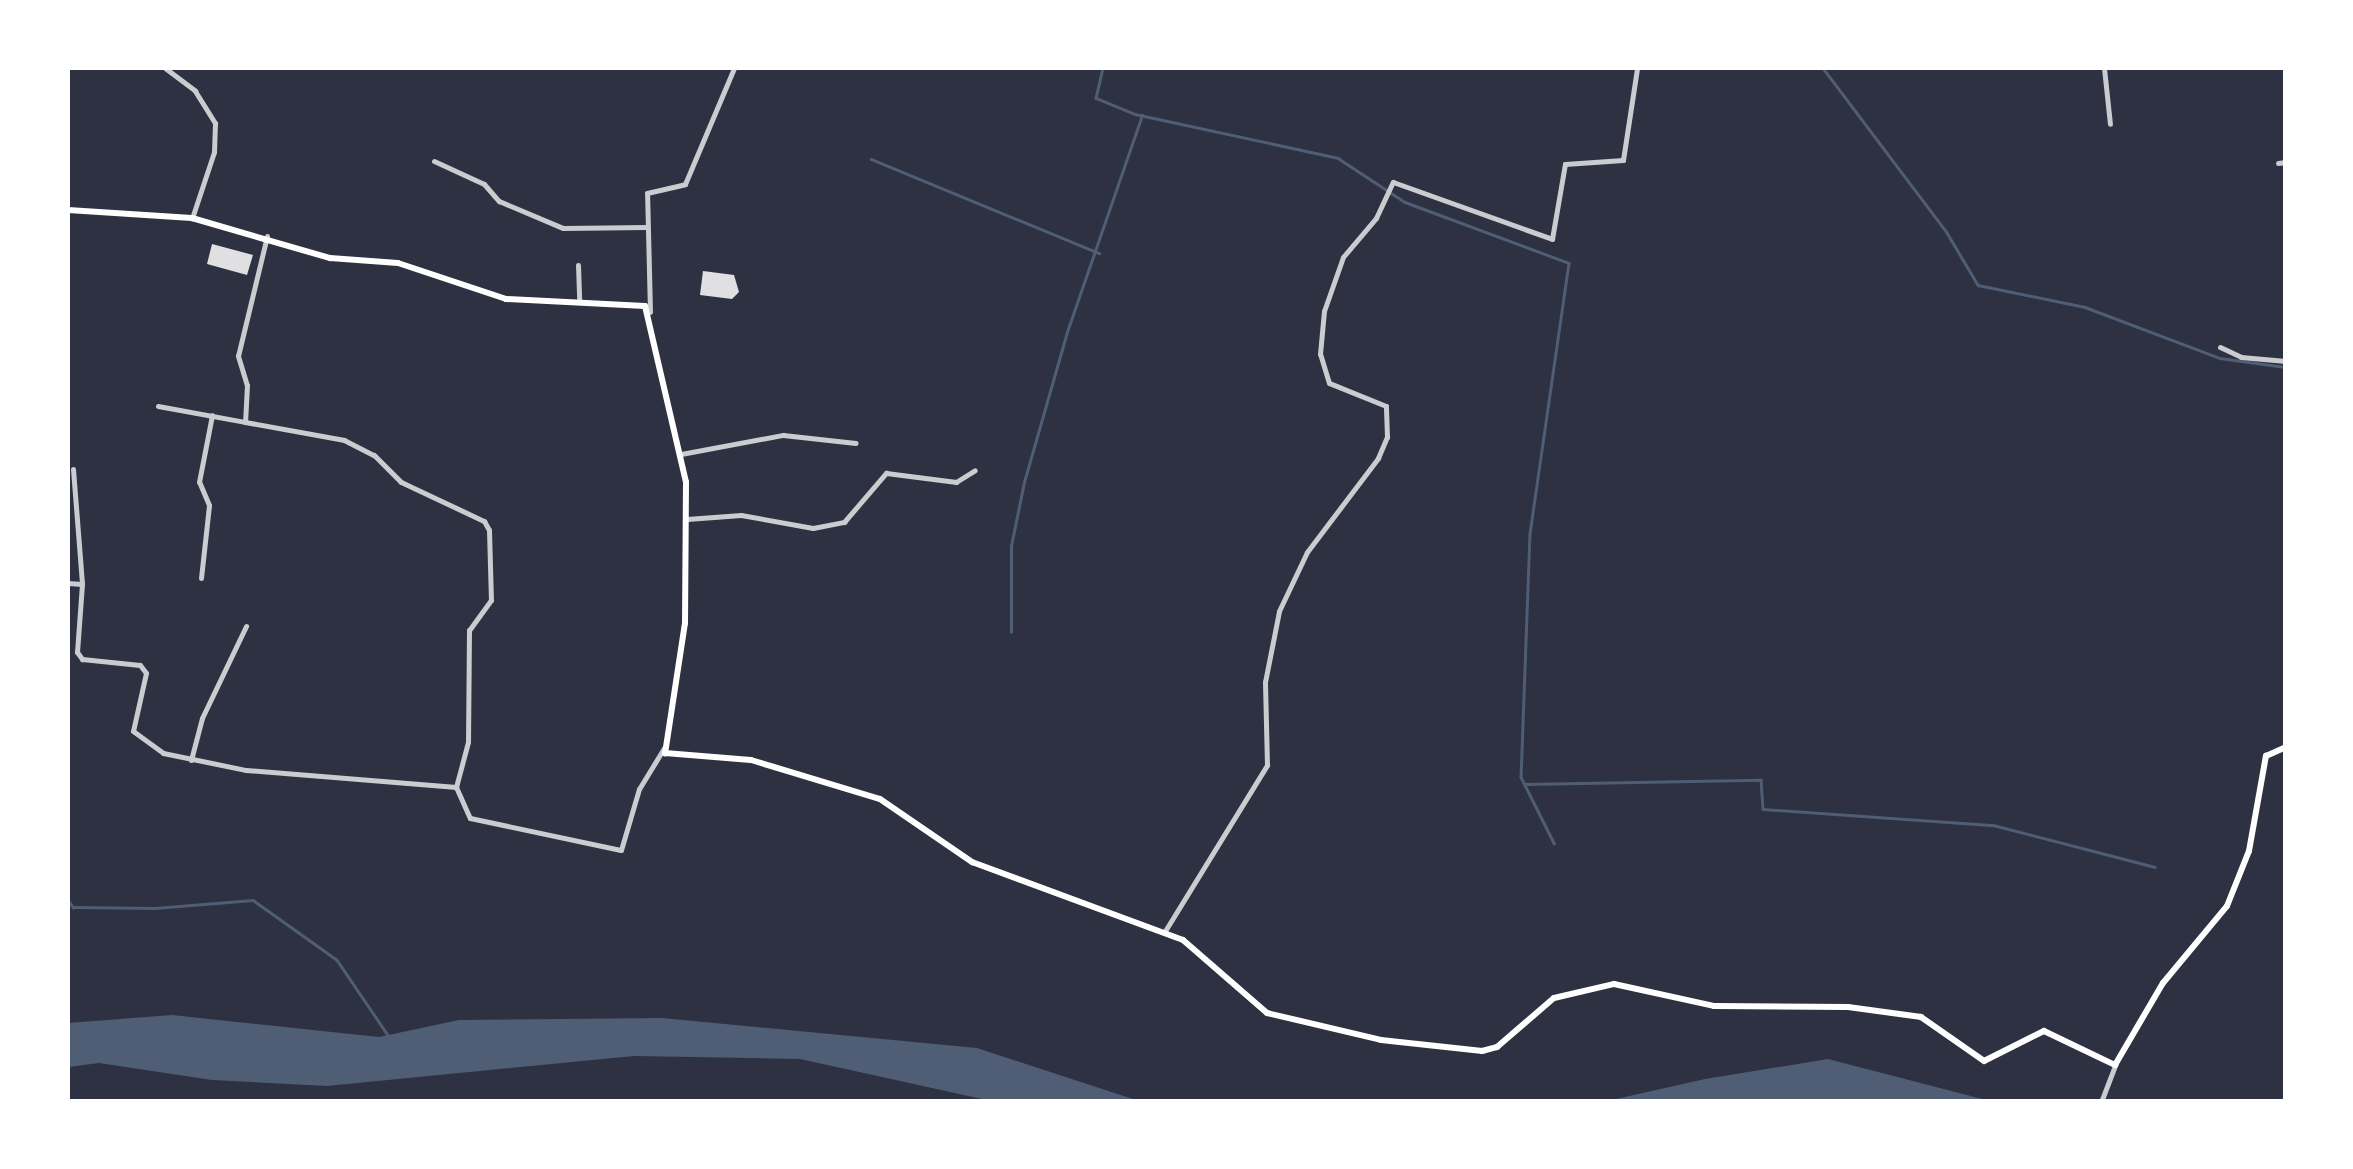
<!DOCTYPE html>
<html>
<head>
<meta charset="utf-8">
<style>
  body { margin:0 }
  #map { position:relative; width:2353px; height:1169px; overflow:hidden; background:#2d3142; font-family:"Golos Text",sans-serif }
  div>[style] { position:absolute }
  .water>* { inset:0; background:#4f5d75 }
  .stream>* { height:2.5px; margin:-1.25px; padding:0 1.25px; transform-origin:1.25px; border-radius:1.25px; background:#4f5d75 }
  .building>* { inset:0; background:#e0e0e3 }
  .minor>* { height:5px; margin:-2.5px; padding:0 2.5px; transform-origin:2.5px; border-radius:2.5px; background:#caccd0 }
  .secondary>* { height:6px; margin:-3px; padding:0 3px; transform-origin:3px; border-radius:3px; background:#fff }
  span { translate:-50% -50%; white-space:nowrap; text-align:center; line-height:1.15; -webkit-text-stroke:8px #fff; paint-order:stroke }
  .frame { position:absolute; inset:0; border:70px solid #fff; pointer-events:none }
</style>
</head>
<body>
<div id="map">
  <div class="water">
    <i style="clip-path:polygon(172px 1015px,379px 1037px,459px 1020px,662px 1018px,977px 1048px,1139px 1101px,991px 1101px,800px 1059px,634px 1056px,327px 1086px,212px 1080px,99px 1063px,68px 1067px,68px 1023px)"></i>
    <i style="clip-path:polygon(1828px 1059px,1990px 1101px,1607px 1101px,1705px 1079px)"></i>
  </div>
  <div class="stream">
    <i style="left:1103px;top:68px;width:31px;rotate:103deg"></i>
    <i style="left:1096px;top:98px;width:42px;rotate:22.3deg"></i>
    <i style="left:1135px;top:114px;width:208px;rotate:12.2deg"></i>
    <i style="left:1338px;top:158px;width:80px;rotate:33.3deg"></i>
    <i style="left:1405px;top:202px;width:175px;rotate:20.4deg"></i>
    <i style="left:1569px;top:263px;width:273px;rotate:98.2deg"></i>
    <i style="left:1530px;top:533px;width:244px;rotate:92.1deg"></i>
    <i style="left:1521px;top:777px;width:74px;rotate:63.4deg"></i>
    <i style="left:1823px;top:68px;width:204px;rotate:53deg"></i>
    <i style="left:1946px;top:231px;width:63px;rotate:59.3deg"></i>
    <i style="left:1978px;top:285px;width:109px;rotate:11.6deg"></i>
    <i style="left:2085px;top:307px;width:144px;rotate:20.7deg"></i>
    <i style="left:2220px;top:358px;width:67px;rotate:7.8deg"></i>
    <i style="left:871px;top:159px;width:247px;rotate:22.4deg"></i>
    <i style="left:1011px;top:632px;width:86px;rotate:-90deg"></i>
    <i style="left:1011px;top:546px;width:65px;rotate:-78.5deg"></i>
    <i style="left:1024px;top:482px;width:159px;rotate:-74deg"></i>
    <i style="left:1068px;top:329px;width:226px;rotate:-70.9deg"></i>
    <i style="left:1525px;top:784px;width:236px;rotate:-1deg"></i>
    <i style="left:1761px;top:780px;width:29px;rotate:86deg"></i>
    <i style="left:1763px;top:809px;width:231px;rotate:4deg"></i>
    <i style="left:1993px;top:825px;width:167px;rotate:14.5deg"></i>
    <i style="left:68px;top:900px;width:9px;rotate:54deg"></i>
    <i style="left:73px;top:907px;width:82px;rotate:0.7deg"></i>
    <i style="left:155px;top:908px;width:98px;rotate:-4.7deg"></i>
    <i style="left:253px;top:900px;width:103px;rotate:35.5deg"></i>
    <i style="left:337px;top:960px;width:91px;rotate:55.8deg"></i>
  </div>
  <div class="building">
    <i style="clip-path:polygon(212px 244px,253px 255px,247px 275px,207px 264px)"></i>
    <i style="clip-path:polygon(703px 271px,734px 275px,739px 292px,732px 299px,700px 295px)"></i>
  </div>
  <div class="minor">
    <i style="left:165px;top:68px;width:38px;rotate:37deg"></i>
    <i style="left:195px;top:91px;width:38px;rotate:58deg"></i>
    <i style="left:215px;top:123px;width:29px;rotate:92deg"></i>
    <i style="left:214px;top:152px;width:70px;rotate:108.4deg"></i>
    <i style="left:2104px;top:68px;width:56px;rotate:83.9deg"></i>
    <i style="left:434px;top:161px;width:55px;rotate:24.7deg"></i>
    <i style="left:484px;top:184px;width:23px;rotate:49deg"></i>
    <i style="left:499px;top:201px;width:69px;rotate:22.9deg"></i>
    <i style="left:563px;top:228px;width:84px;rotate:-0.7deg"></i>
    <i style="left:2278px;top:163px;width:8px;rotate:-7deg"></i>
    <i style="left:267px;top:236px;width:123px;rotate:103.6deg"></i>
    <i style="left:238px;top:356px;width:30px;rotate:73deg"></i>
    <i style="left:247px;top:385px;width:37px;rotate:93deg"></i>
    <i style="left:245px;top:422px;width:101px;rotate:10.3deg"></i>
    <i style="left:344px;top:440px;width:34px;rotate:27deg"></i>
    <i style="left:374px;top:455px;width:38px;rotate:45deg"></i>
    <i style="left:401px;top:482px;width:92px;rotate:25.2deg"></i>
    <i style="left:484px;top:521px;width:10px;rotate:61deg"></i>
    <i style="left:489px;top:530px;width:70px;rotate:88.4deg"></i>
    <i style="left:491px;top:600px;width:37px;rotate:126deg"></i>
    <i style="left:469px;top:630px;width:112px;rotate:90.5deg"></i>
    <i style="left:468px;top:742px;width:47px;rotate:104.9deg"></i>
    <i style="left:578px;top:265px;width:37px;rotate:88deg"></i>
    <i style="left:650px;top:312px;width:119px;rotate:-91.4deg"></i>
    <i style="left:647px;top:193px;width:39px;rotate:-13deg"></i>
    <i style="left:685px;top:184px;width:126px;rotate:-67.1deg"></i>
    <i style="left:2220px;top:347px;width:23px;rotate:25deg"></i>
    <i style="left:2241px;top:357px;width:45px;rotate:5.1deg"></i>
    <i style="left:158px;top:406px;width:88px;rotate:10.4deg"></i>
    <i style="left:681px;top:454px;width:104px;rotate:-10.6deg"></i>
    <i style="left:783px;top:435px;width:73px;rotate:6.3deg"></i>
    <i style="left:73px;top:469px;width:115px;rotate:85.5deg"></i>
    <i style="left:82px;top:584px;width:68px;rotate:94.2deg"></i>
    <i style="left:77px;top:652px;width:9px;rotate:54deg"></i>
    <i style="left:82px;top:659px;width:58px;rotate:5.9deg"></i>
    <i style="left:140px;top:665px;width:10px;rotate:53deg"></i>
    <i style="left:146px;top:673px;width:59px;rotate:102.6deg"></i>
    <i style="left:133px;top:731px;width:37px;rotate:36deg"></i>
    <i style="left:163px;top:753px;width:85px;rotate:11.6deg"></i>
    <i style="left:246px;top:770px;width:211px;rotate:4.6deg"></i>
    <i style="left:456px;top:787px;width:34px;rotate:66deg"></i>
    <i style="left:470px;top:818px;width:154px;rotate:12deg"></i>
    <i style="left:621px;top:850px;width:64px;rotate:-73.6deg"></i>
    <i style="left:639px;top:789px;width:48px;rotate:-58.6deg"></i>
    <i style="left:687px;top:519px;width:54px;rotate:-4.2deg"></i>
    <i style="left:741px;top:515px;width:73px;rotate:10.2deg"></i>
    <i style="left:813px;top:528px;width:32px;rotate:-11deg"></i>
    <i style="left:844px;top:522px;width:65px;rotate:-49.4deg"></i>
    <i style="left:886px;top:473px;width:71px;rotate:7.3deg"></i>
    <i style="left:956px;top:482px;width:22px;rotate:-32deg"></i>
    <i style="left:201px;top:578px;width:73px;rotate:-83.7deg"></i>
    <i style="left:209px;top:505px;width:25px;rotate:-113deg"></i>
    <i style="left:199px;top:482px;width:68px;rotate:-79deg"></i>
    <i style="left:68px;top:583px;width:14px;rotate:4deg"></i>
    <i style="left:191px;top:760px;width:43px;rotate:-75.3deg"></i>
    <i style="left:202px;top:718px;width:102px;rotate:-64.4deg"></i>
    <i style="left:1165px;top:931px;width:195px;rotate:-58.4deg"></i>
    <i style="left:1267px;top:765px;width:83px;rotate:-91.4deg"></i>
    <i style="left:1265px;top:682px;width:72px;rotate:-78.8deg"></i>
    <i style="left:1279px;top:611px;width:65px;rotate:-64.6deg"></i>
    <i style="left:1307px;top:552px;width:118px;rotate:-52.9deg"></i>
    <i style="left:1378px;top:458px;width:23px;rotate:-67deg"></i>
    <i style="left:1387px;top:437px;width:31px;rotate:-92deg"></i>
    <i style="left:1386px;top:406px;width:61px;rotate:-158deg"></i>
    <i style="left:1329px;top:383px;width:30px;rotate:-107deg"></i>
    <i style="left:1320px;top:354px;width:43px;rotate:-84.7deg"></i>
    <i style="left:1324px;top:311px;width:57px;rotate:-70.6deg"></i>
    <i style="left:1343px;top:257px;width:51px;rotate:-49.8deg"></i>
    <i style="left:1376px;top:218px;width:40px;rotate:-65deg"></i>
    <i style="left:1393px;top:182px;width:169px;rotate:19.7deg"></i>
    <i style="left:1552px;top:239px;width:76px;rotate:-80.2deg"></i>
    <i style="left:1565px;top:164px;width:58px;rotate:-3.9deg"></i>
    <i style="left:1623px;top:160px;width:93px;rotate:-81.3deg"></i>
    <i style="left:2101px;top:1102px;width:40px;rotate:-69deg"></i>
  </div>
  <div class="secondary">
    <i style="left:68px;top:210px;width:124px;rotate:3.7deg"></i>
    <i style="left:192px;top:218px;width:144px;rotate:16.2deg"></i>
    <i style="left:330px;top:258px;width:68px;rotate:4.2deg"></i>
    <i style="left:398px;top:263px;width:114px;rotate:18.4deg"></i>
    <i style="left:506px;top:299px;width:139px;rotate:2.9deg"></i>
    <i style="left:645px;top:306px;width:181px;rotate:76.9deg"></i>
    <i style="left:686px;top:482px;width:141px;rotate:90.4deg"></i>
    <i style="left:685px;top:623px;width:132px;rotate:98.7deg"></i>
    <i style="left:665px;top:753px;width:86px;rotate:4.7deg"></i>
    <i style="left:751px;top:760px;width:135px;rotate:16.8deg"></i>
    <i style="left:880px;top:799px;width:112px;rotate:34.4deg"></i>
    <i style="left:972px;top:862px;width:225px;rotate:20.3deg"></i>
    <i style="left:1183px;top:940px;width:111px;rotate:41deg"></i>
    <i style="left:1267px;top:1013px;width:117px;rotate:13.3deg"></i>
    <i style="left:1381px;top:1040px;width:102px;rotate:6.2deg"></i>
    <i style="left:1482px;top:1051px;width:16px;rotate:-15deg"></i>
    <i style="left:1497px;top:1047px;width:75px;rotate:-40.7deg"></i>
    <i style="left:1554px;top:998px;width:62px;rotate:-13.1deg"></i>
    <i style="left:1614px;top:984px;width:102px;rotate:12.4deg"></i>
    <i style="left:1714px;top:1006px;width:134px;rotate:0.4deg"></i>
    <i style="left:1848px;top:1007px;width:74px;rotate:7.8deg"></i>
    <i style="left:1921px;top:1017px;width:77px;rotate:34.9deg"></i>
    <i style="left:1984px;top:1061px;width:67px;rotate:-26.6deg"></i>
    <i style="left:2044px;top:1031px;width:79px;rotate:25.6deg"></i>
    <i style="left:2115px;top:1065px;width:95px;rotate:-59.7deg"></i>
    <i style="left:2163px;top:983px;width:100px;rotate:-50.3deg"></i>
    <i style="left:2227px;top:906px;width:59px;rotate:-68.2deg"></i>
    <i style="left:2249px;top:851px;width:97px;rotate:-79.9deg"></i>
    <i style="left:2266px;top:756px;width:22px;rotate:-24deg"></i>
  </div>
  <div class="frame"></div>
</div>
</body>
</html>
